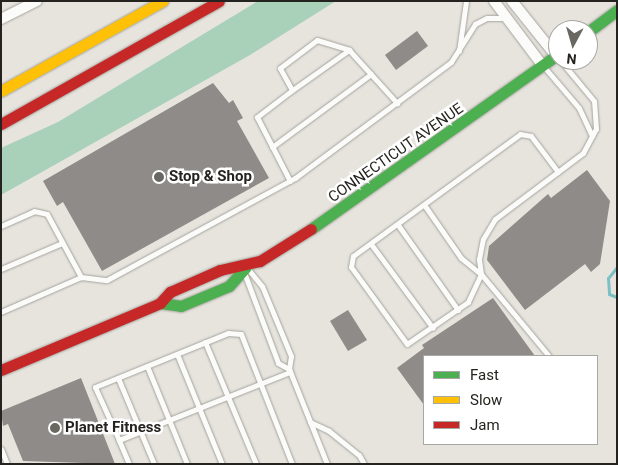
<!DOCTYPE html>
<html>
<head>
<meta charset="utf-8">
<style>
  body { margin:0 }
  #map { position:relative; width:618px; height:465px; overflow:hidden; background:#e6e4dd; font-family:Roboto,sans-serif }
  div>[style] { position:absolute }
  .forest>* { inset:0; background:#a9d1b9 }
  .stream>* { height:3px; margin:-1.5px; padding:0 1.5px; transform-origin:1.5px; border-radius:1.5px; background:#7bc0c5 }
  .building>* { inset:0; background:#8f8b88 }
  .roads { filter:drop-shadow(0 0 1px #a5a39e) drop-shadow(0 0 1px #a5a39e) }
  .lane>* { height:5px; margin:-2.5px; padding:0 2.5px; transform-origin:2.5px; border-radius:2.5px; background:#fbfbfa }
  .street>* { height:10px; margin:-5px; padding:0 5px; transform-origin:5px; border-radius:5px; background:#fbfbfa }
  .fast>* { height:11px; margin:-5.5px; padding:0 5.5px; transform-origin:5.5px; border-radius:5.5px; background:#4caf50 }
  .slow>* { height:11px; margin:-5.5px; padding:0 5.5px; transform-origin:5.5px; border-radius:5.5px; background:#ffc107 }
  .jam>* { height:11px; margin:-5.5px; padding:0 5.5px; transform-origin:5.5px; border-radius:5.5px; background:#c62828 }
  .dots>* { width:14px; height:14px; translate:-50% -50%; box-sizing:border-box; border:2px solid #fff; border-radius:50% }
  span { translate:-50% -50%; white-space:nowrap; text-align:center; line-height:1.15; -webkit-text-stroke:5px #fff; paint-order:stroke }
  .street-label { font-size:15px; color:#25231f }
  .poi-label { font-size:15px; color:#25231f; font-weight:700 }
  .left { translate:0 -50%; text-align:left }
  .frame { position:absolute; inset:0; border:2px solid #25231f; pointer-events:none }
  .legend { position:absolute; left:423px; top:355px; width:175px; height:90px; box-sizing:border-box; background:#fff; border:1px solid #a8a7a5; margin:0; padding:6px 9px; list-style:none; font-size:15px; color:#25231f }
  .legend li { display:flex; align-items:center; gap:10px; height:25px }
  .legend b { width:25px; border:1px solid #a8a7a5 }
  .north { position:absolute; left:548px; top:20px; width:50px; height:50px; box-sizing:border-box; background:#fff; border:1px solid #a8a7a5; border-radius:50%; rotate:186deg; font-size:14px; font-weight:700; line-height:20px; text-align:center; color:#25231f }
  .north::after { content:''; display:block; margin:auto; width:18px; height:22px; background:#696762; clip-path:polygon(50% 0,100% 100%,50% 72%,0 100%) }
</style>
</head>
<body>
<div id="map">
  <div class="forest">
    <i style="clip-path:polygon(258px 1px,336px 1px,250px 55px,1px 195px,1px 148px,58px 122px)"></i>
  </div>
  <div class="stream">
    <i style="left:617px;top:267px;width:14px;rotate:129deg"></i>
    <i style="left:608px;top:278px;width:16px;rotate:86deg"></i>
    <i style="left:609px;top:294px;width:9px;rotate:21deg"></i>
  </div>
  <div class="building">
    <i style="clip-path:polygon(417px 31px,428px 46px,396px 70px,385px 55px)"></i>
    <i style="clip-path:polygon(213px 83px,229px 103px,233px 100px,243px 118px,237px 121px,269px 178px,102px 271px,63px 202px,57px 206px,43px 181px)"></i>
    <i style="clip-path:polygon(587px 170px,610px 201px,600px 264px,591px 272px,585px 264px,525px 310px,487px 260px,489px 246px,548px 194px,551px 198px)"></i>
    <i style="clip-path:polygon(493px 298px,535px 356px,424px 356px,424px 405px,397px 368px,424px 348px,422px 345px)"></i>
    <i style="clip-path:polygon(348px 310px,367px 340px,348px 351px,330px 321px)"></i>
    <i style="clip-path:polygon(81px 378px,115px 464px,23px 461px,8px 424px,3px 426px,1px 411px)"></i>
  </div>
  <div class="roads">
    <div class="lane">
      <i style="left:459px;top:51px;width:50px;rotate:-82deg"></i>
      <i style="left:545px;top:68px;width:52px;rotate:49.6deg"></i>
      <i style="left:579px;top:108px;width:31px;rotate:65deg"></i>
      <i style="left:292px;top:90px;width:25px;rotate:-119deg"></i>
      <i style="left:280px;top:68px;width:46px;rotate:-37.1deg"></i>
      <i style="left:317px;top:40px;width:34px;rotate:17deg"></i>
      <i style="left:272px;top:147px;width:123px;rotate:-36.4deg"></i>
      <i style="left:290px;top:181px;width:72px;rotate:-117.3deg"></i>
      <i style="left:257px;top:117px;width:43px;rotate:-37.4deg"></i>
      <i style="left:291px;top:91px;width:71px;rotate:-35.3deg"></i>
      <i style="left:349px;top:50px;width:72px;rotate:47.8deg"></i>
      <i style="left:425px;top:206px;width:63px;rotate:55.3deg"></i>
      <i style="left:461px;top:258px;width:26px;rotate:39deg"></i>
      <i style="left:481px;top:274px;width:31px;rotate:115deg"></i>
      <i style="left:468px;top:302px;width:74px;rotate:145.5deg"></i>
      <i style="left:407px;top:344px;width:95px;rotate:-126deg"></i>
      <i style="left:351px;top:267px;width:11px;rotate:-80deg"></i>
      <i style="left:353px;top:256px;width:207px;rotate:-36.1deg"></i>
      <i style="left:520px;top:134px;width:11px;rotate:10deg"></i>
      <i style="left:531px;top:136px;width:45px;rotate:53.1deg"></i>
      <i style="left:398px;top:225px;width:104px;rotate:54.8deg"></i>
      <i style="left:1px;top:226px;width:36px;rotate:-24deg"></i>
      <i style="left:34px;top:211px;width:13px;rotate:13deg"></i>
      <i style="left:47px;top:214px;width:72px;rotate:61.6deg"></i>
      <i style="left:81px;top:277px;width:87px;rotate:156.4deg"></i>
      <i style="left:371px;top:244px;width:104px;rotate:53.6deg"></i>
      <i style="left:1px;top:269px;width:66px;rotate:-23.1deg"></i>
      <i style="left:248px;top:269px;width:22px;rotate:51deg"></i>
      <i style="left:262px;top:286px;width:76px;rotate:67.5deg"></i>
      <i style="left:291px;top:356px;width:13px;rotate:99deg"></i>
      <i style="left:289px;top:369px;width:102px;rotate:68.2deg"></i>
      <i style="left:245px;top:275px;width:94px;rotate:69.4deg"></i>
      <i style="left:278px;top:363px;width:13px;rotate:29deg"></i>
      <i style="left:81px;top:277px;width:26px;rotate:7deg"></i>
      <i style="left:107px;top:280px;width:214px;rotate:-28.5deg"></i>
      <i style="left:295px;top:178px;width:194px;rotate:-36.6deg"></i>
      <i style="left:451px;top:62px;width:45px;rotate:-57.7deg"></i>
      <i style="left:475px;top:24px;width:13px;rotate:-27deg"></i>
      <i style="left:487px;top:18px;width:20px"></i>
      <i style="left:205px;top:342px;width:132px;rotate:67.3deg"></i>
      <i style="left:177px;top:354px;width:119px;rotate:67.8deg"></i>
      <i style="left:549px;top:356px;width:107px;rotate:-129.7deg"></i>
      <i style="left:481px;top:274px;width:15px;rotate:-98deg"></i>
      <i style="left:479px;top:259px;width:20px;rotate:-79deg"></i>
      <i style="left:483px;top:239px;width:23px;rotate:-59deg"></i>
      <i style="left:495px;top:219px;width:110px;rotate:-36.9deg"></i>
      <i style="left:583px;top:153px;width:27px;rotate:-62deg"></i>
      <i style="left:596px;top:129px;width:28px;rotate:-94deg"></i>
      <i style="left:594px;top:101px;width:53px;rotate:-129.7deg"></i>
      <i style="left:147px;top:366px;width:106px;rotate:67.8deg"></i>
      <i style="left:118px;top:378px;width:93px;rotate:67.3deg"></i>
      <i style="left:310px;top:422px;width:21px;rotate:25deg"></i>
      <i style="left:329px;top:431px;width:38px;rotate:39deg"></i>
      <i style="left:359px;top:455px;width:10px;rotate:61deg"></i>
      <i style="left:119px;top:440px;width:58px;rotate:-114.4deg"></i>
      <i style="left:95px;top:387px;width:144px;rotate:-22.1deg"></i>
      <i style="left:228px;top:333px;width:13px;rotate:4deg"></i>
      <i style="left:241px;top:334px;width:140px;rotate:68.6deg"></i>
      <i style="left:1px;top:449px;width:16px;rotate:68deg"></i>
      <i style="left:129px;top:464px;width:26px;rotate:-113deg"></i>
      <i style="left:119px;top:440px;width:184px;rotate:-21.7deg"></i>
    </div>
    <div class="street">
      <i style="left:494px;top:1px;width:81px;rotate:53deg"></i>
      <i style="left:512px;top:1px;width:70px;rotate:51.3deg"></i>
      <i style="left:1px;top:19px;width:40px;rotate:-26.6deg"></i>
    </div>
    <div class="fast">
      <i style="left:588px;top:32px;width:36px;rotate:-37deg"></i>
      <i style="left:311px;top:229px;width:303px;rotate:-35.3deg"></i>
      <i style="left:160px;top:303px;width:21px;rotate:8deg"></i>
      <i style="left:181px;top:306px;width:52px;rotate:-22.6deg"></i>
      <i style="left:229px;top:286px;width:25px;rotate:-48deg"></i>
    </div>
    <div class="slow">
      <i style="left:1px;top:91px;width:185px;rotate:-29.1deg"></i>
    </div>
    <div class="jam">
      <i style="left:1px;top:124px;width:250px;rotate:-29.4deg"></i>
      <i style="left:1px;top:370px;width:173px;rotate:-22.8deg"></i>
      <i style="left:160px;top:303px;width:15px;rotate:-48deg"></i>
      <i style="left:170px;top:292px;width:55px;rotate:-23.7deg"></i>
      <i style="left:220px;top:270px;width:41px;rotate:-12.7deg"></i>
      <i style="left:260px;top:261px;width:60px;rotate:-32.1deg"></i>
    </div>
  </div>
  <div class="dots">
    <i style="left:159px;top:177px;background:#696762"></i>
    <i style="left:55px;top:428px;background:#696762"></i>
  </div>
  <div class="street-label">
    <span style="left:396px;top:153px;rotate:-35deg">CONNECTICUT AVENUE</span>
  </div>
  <div class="poi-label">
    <span class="left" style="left:169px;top:177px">Stop &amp; Shop</span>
    <span class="left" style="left:65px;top:428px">Planet Fitness</span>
  </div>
  <div class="frame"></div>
  <ul class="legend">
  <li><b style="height:6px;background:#4caf50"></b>Fast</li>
  <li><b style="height:6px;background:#ffc107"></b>Slow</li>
  <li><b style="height:6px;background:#c62828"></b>Jam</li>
  </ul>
  <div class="north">N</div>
</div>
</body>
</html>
